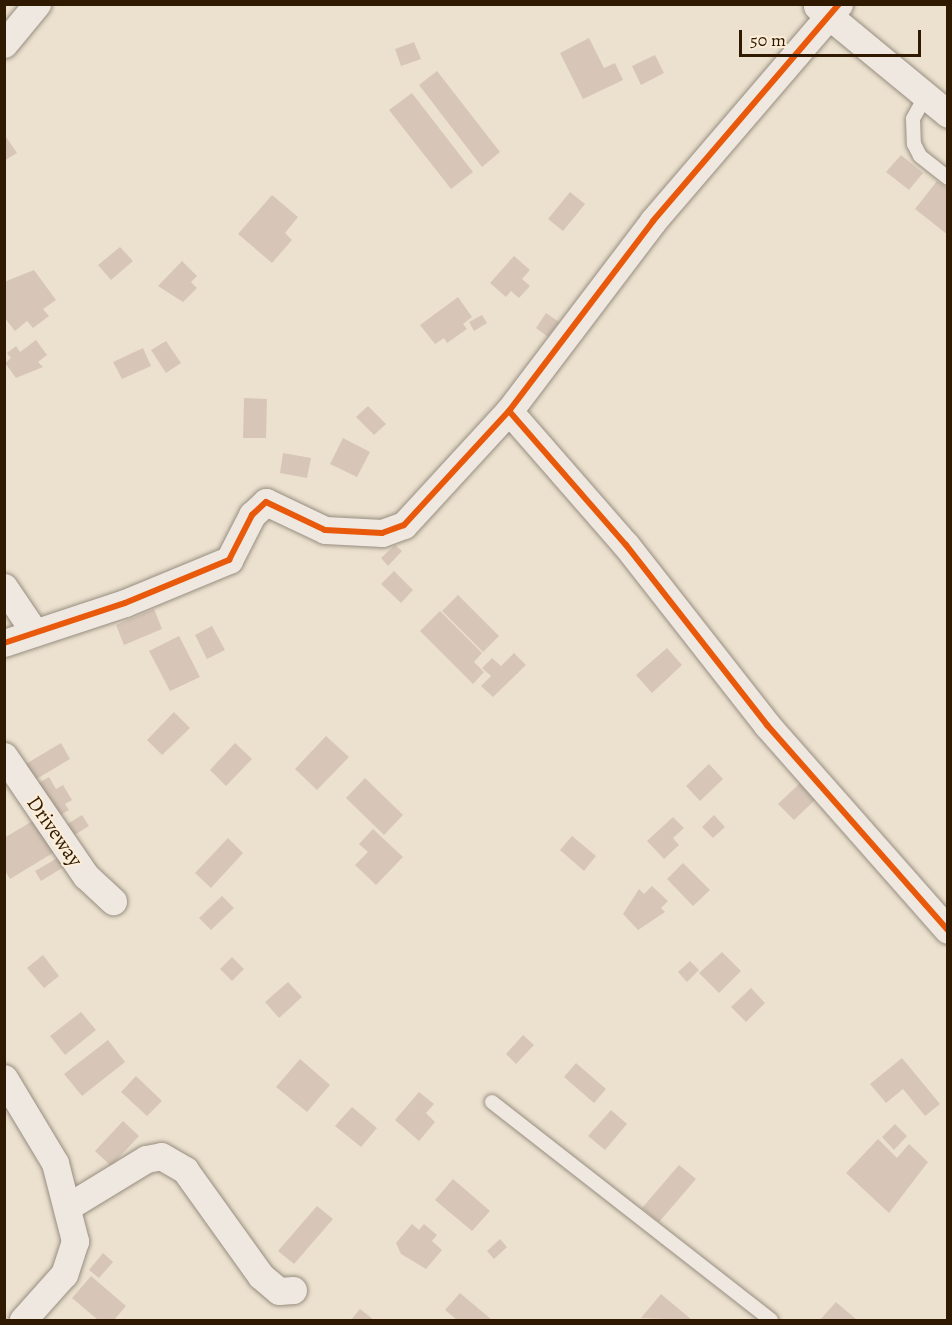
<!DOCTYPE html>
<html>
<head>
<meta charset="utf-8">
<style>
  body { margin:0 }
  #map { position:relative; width:952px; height:1325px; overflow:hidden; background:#ece0ce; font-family:Alegreya,serif }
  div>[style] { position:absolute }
  .building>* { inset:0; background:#d7c6b7 }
  .roads { filter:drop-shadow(0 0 2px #978e80) drop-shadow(0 0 2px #978e80) }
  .service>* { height:14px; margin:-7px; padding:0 7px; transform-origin:7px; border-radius:7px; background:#efe8e0 }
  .minor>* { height:27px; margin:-13.5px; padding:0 13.5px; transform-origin:13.5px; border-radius:13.5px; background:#efe8e0 }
  .cycleway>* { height:6px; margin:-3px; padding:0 3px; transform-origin:3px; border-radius:3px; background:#e8590c }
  span { translate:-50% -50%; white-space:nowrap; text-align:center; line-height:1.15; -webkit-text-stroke:4.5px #fbedd7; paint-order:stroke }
  .street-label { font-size:21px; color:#301901 }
  .frame { position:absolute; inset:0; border:6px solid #301901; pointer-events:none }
  .scale { position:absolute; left:739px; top:30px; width:182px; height:27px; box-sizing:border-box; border:3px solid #301901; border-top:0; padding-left:8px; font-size:18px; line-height:21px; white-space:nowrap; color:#301901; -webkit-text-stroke:4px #fbedd7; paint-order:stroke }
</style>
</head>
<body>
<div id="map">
  <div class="building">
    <i style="clip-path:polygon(589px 38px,604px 68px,615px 63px,623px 80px,583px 99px,560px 53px)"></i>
    <i style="clip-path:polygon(414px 42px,421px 59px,401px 66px,395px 49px)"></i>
    <i style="clip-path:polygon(655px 55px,664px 73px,641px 85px,632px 66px)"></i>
    <i style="clip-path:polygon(437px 71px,500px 152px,482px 167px,419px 85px)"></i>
    <i style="clip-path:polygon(412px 93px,473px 172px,451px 189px,389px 110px)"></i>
    <i style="clip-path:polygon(4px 134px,17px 153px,4px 161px)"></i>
    <i style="clip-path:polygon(901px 155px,923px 173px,909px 190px,886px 172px)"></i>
    <i style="clip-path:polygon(937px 181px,948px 189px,948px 235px,915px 209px)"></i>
    <i style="clip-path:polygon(570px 192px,585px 204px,563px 231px,548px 219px)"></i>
    <i style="clip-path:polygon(272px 195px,298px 217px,285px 233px,292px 240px,272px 263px,238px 234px)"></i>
    <i style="clip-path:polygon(120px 247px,133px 261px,111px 280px,98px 265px)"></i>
    <i style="clip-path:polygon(514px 256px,530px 270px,522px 279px,530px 286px,519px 298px,511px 291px,506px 297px,490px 283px)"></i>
    <i style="clip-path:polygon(182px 261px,197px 276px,191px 282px,197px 288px,183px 302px,158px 286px)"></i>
    <i style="clip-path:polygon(34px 270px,56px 300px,43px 309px,49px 316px,33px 328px,27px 321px,15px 331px,4px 317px,4px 282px)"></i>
    <i style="clip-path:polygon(458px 297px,472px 317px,463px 324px,467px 329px,447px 343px,444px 338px,435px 344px,420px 325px)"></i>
    <i style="clip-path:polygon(546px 313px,559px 322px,548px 337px,536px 328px)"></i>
    <i style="clip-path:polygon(482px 315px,487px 323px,474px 331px,469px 322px)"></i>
    <i style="clip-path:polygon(36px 340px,47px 355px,38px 362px,43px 367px,16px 378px,5px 363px,11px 358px,7px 353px,16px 346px,20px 352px)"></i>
    <i style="clip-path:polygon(166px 341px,181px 363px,166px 373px,151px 350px)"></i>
    <i style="clip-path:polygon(143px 348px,151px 366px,122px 379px,113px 362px)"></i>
    <i style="clip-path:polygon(244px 398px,267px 399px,266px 438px,243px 438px)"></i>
    <i style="clip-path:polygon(368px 406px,386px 424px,374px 435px,356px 417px)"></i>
    <i style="clip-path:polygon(343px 438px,370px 452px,357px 477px,330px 464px)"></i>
    <i style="clip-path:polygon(283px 453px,311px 458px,307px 478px,280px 473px)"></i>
    <i style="clip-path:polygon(395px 545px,402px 551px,388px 566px,381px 558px)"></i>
    <i style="clip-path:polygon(394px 571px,413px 590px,401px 603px,381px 584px)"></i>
    <i style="clip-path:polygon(458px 595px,499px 636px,483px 652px,442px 611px)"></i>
    <i style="clip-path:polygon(154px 609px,162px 629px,124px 645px,116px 625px)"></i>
    <i style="clip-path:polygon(440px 611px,482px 653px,474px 662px,484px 672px,473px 684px,420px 631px)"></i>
    <i style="clip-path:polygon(212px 626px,225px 650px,207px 659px,195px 635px)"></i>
    <i style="clip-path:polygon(179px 636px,200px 677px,170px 691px,149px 651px)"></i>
    <i style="clip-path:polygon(667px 648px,682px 665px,652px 693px,636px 675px)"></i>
    <i style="clip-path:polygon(514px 653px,526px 665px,493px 697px,481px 686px,491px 676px,482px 668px,492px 658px,501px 666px)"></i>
    <i style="clip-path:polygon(174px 712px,190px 728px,162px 755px,147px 740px)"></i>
    <i style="clip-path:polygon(326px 736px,349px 757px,317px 790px,295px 769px)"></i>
    <i style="clip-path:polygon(61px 743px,70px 759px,33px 781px,24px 765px)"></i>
    <i style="clip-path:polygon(235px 743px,252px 759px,226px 786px,210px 770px)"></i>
    <i style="clip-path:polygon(709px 764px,723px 779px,700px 801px,686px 786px)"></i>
    <i style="clip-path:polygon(49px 777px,56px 789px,63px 785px,72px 800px,65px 804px,69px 810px,52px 820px,32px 787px)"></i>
    <i style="clip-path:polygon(365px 778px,403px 815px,384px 835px,346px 798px)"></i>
    <i style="clip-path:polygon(800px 783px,815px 800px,794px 820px,778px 804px)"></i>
    <i style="clip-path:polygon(46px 813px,66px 845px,10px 879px,4px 869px,4px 838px)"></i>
    <i style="clip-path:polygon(82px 815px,89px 826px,71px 837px,64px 826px)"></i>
    <i style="clip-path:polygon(714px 815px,725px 827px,713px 838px,702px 827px)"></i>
    <i style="clip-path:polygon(673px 817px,684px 828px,673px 838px,679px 845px,664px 859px,647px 841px)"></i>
    <i style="clip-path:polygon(373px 829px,403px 857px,376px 885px,355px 865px,368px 852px,359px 844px)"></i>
    <i style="clip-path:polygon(572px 836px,596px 856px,584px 871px,560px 850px)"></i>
    <i style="clip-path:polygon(228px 838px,243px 853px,211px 888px,195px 873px)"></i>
    <i style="clip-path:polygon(66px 853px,72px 862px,41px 881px,35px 871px)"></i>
    <i style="clip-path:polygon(683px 863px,710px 890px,693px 906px,667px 879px)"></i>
    <i style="clip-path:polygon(652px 886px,668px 901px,661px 908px,665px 912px,638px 930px,623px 914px,639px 889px,644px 894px)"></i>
    <i style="clip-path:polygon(222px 896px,234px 908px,211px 930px,199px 918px)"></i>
    <i style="clip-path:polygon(722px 952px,741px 971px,719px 993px,699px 973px)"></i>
    <i style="clip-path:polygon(43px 955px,59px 976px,44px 988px,27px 968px)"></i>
    <i style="clip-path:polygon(232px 957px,244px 969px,232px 981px,220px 969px)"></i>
    <i style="clip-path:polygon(690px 961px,699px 970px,687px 982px,678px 972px)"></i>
    <i style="clip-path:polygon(288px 982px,302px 997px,279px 1018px,265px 1002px)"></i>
    <i style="clip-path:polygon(751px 988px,765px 1003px,746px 1022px,731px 1007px)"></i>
    <i style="clip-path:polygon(81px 1012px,96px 1030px,65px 1055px,50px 1036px)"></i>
    <i style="clip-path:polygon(523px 1035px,534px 1045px,516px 1064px,506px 1054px)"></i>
    <i style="clip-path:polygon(108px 1040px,125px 1062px,82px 1096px,64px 1074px)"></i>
    <i style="clip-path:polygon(902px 1058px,940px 1104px,925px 1116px,903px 1089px,886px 1103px,870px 1084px)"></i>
    <i style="clip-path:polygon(300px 1059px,330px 1085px,307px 1112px,276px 1087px)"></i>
    <i style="clip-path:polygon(576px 1063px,606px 1089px,594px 1103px,564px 1077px)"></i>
    <i style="clip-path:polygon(136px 1076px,162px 1101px,147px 1116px,121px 1092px)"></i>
    <i style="clip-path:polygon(419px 1092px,434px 1104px,426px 1113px,435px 1122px,419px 1141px,395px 1120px)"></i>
    <i style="clip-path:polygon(352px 1107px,377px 1128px,361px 1147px,335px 1126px)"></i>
    <i style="clip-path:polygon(611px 1110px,627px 1124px,605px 1150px,588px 1136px)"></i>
    <i style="clip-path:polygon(123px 1121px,139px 1136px,111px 1166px,95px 1151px)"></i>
    <i style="clip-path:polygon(895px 1124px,907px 1136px,894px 1150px,882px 1137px)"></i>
    <i style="clip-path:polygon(878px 1139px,897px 1158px,909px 1144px,928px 1162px,889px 1213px,846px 1173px)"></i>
    <i style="clip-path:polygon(679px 1165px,696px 1179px,659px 1222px,642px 1208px)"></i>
    <i style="clip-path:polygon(453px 1179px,490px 1211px,472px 1231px,435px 1200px)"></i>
    <i style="clip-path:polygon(317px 1206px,333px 1219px,294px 1264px,278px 1251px)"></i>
    <i style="clip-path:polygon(412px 1224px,419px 1230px,424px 1224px,437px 1235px,432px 1241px,442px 1250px,426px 1269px,401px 1254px,396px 1243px)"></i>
    <i style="clip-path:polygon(500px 1239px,507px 1247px,494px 1259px,487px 1251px)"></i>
    <i style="clip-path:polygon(103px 1253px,113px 1262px,99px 1278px,89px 1270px)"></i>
    <i style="clip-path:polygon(91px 1276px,126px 1306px,114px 1320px,98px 1320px,72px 1298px)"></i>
    <i style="clip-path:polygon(460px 1293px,492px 1320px,457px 1320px,445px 1310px)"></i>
    <i style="clip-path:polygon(661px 1294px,692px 1320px,641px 1318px)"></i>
    <i style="clip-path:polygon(836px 1302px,857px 1320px,820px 1320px)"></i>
    <i style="clip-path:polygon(360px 1309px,374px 1320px,351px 1320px)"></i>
  </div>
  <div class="roads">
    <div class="service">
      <i style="left:925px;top:97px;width:25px;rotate:119deg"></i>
      <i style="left:913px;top:119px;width:25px;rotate:88deg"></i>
      <i style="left:914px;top:144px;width:13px;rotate:63deg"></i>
      <i style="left:920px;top:156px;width:36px;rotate:38deg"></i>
      <i style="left:492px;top:1102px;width:354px;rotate:38deg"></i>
    </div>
    <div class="minor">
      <i style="left:817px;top:6px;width:170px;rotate:39.5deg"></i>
      <i style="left:4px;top:44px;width:52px;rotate:-50.5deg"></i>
      <i style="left:509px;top:411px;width:178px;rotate:48.9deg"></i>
      <i style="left:626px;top:545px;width:229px;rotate:51.9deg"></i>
      <i style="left:767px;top:725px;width:273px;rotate:48.6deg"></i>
      <i style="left:4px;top:587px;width:55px;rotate:56deg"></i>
      <i style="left:4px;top:643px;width:127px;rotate:-18.3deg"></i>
      <i style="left:125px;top:603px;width:113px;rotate:-22.5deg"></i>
      <i style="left:229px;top:560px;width:51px;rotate:-62.9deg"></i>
      <i style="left:252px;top:515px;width:19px;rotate:-43deg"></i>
      <i style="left:266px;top:502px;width:65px;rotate:25.4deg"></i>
      <i style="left:325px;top:530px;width:57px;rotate:3deg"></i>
      <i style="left:382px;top:533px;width:23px;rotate:-20deg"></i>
      <i style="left:404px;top:525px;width:155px;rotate:-47.4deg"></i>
      <i style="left:509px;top:411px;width:238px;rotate:-52.8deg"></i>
      <i style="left:653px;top:221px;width:286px;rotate:-49.4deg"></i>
      <i style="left:4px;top:756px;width:145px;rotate:55.7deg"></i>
      <i style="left:86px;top:876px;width:37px;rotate:43deg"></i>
      <i style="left:4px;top:1078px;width:99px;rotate:59deg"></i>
      <i style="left:55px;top:1163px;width:81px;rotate:75.6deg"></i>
      <i style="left:75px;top:1241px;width:35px;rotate:108deg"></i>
      <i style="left:64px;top:1274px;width:62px;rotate:131.7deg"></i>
      <i style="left:69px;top:1206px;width:90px;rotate:-31.4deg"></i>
      <i style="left:146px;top:1159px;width:15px;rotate:-11deg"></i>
      <i style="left:161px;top:1156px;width:28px;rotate:30deg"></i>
      <i style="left:185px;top:1170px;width:130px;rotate:54.4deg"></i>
      <i style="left:261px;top:1276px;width:23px;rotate:40deg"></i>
      <i style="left:279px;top:1291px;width:14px;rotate:-4deg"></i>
    </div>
  </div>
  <div class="cycleway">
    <i style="left:509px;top:411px;width:178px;rotate:48.9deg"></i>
    <i style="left:626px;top:545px;width:229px;rotate:51.9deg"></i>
    <i style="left:767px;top:725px;width:273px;rotate:48.6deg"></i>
    <i style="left:4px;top:643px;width:127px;rotate:-18.3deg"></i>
    <i style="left:125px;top:603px;width:113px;rotate:-22.5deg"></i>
    <i style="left:229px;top:560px;width:51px;rotate:-62.9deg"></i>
    <i style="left:252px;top:515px;width:19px;rotate:-43deg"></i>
    <i style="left:266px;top:502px;width:65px;rotate:25.4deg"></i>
    <i style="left:325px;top:530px;width:57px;rotate:3deg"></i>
    <i style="left:382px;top:533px;width:23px;rotate:-20deg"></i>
    <i style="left:404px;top:525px;width:155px;rotate:-47.4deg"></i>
    <i style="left:509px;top:411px;width:238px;rotate:-52.8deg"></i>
    <i style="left:653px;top:221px;width:286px;rotate:-49.4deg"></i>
  </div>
  <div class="street-label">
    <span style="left:55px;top:831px;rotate:55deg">Driveway</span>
  </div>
  <div class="frame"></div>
  <div class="scale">50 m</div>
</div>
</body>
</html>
